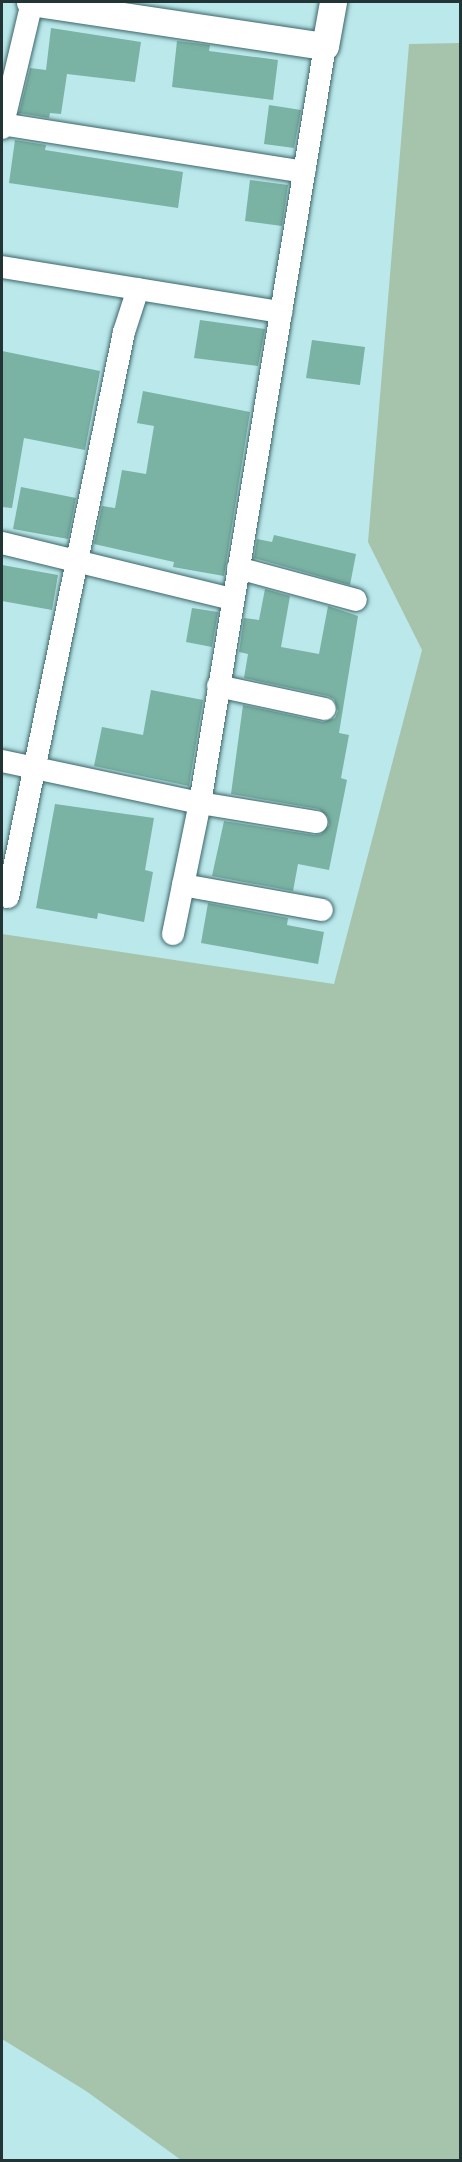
<!DOCTYPE html>
<html>
<head>
<meta charset="utf-8">
<style>
  body { margin:0 }
  #map { position:relative; width:462px; height:2162px; overflow:hidden; background:#bbe8eb; font-family:Commissioner,sans-serif }
  div>[style] { position:absolute }
  .green>* { inset:0; background:#a6c4ac }
  .building>* { inset:0; background:#7ab2a3 }
  .roads { filter:drop-shadow(0 0 2px #3c6669) drop-shadow(0 0 2px #3c6669) }
  .minor>* { height:22px; margin:-11px; padding:0 11px; transform-origin:11px; border-radius:11px; background:#fff }
  .tertiary>* { height:27px; margin:-13.5px; padding:0 13.5px; transform-origin:13.5px; border-radius:13.5px; background:#fff }
  span { translate:-50% -50%; white-space:nowrap; text-align:center; line-height:1.15; -webkit-text-stroke:5px #fff; paint-order:stroke }
  .frame { position:absolute; inset:0; border:3px solid #223435; pointer-events:none }
</style>
</head>
<body>
<div id="map">
  <div class="green">
    <i style="clip-path:polygon(460px 43px,460px 2160px,181px 2160px,86px 2091px,2px 2039px,2px 934px,334px 984px,422px 650px,368px 542px,409px 44px)"></i>
  </div>
  <div class="building">
    <i style="clip-path:polygon(51px 28px,141px 42px,135px 82px,67px 74px,61px 114px,50px 113px,49px 118px,19px 113px,30px 68px,46px 70px)"></i>
    <i style="clip-path:polygon(177px 41px,210px 45px,209px 51px,278px 60px,273px 100px,172px 87px)"></i>
    <i style="clip-path:polygon(269px 105px,301px 110px,294px 148px,264px 144px)"></i>
    <i style="clip-path:polygon(15px 140px,46px 145px,45px 150px,183px 172px,178px 208px,9px 183px)"></i>
    <i style="clip-path:polygon(250px 180px,288px 185px,282px 226px,245px 221px)"></i>
    <i style="clip-path:polygon(200px 320px,265px 329px,258px 366px,194px 358px)"></i>
    <i style="clip-path:polygon(312px 340px,365px 347px,360px 385px,306px 378px)"></i>
    <i style="clip-path:polygon(2px 351px,100px 371px,85px 450px,24px 438px,12px 508px,2px 507px)"></i>
    <i style="clip-path:polygon(143px 391px,250px 412px,224px 576px,173px 567px,174px 562px,94px 544px,102px 506px,115px 508px,122px 470px,146px 474px,154px 426px,137px 423px)"></i>
    <i style="clip-path:polygon(21px 487px,76px 498px,68px 539px,13px 529px)"></i>
    <i style="clip-path:polygon(274px 535px,356px 554px,350px 585px,254px 558px,257px 539px,272px 542px)"></i>
    <i style="clip-path:polygon(2px 565px,58px 575px,52px 610px,2px 601px)"></i>
    <i style="clip-path:polygon(265px 589px,290px 596px,281px 647px,319px 654px,328px 606px,358px 616px,339px 733px,349px 735px,341px 778px,347px 780px,329px 870px,298px 864px,293px 891px,212px 876px,224px 821px,314px 835px,321px 834px,329px 825px,328px 817px,319px 809px,231px 794px,243px 705px,323px 722px,335px 718px,338px 711px,334px 699px,328px 696px,244px 678px,248px 654px,239px 652px,244px 618px,259px 620px)"></i>
    <i style="clip-path:polygon(192px 608px,218px 612px,212px 647px,186px 642px)"></i>
    <i style="clip-path:polygon(151px 690px,203px 700px,189px 786px,94px 766px,102px 727px,143px 735px)"></i>
    <i style="clip-path:polygon(55px 804px,154px 818px,145px 870px,153px 872px,144px 922px,98px 913px,97px 919px,36px 908px)"></i>
    <i style="clip-path:polygon(208px 903px,288px 918px,287px 925px,324px 932px,318px 964px,201px 943px)"></i>
  </div>
  <div class="roads">
    <div class="minor">
      <i style="left:2px;top:124px;width:306px;rotate:9deg"></i>
      <i style="left:2px;top:128px;width:130px;rotate:-76.6deg"></i>
      <i style="left:2px;top:267px;width:283px;rotate:9.2deg"></i>
      <i style="left:2px;top:543px;width:237px;rotate:13.7deg"></i>
      <i style="left:238px;top:568px;width:122px;rotate:15.2deg"></i>
      <i style="left:218px;top:686px;width:109px;rotate:12.1deg"></i>
      <i style="left:2px;top:761px;width:202px;rotate:12deg"></i>
      <i style="left:200px;top:803px;width:118px;rotate:9.3deg"></i>
      <i style="left:183px;top:885px;width:141px;rotate:10.2deg"></i>
      <i style="left:8px;top:897px;width:577px;rotate:-78.4deg"></i>
      <i style="left:124px;top:332px;width:45px;rotate:-72deg"></i>
      <i style="left:173px;top:934px;width:134px;rotate:-78.4deg"></i>
      <i style="left:200px;top:803px;width:767px;rotate:-80.62deg"></i>
    </div>
    <div class="tertiary">
      <i style="left:30px;top:2px;width:298px;rotate:8.5deg"></i>
      <i style="left:325px;top:46px;width:45px;rotate:-79.7deg"></i>
    </div>
  </div>
  <div class="frame"></div>
</div>
</body>
</html>
